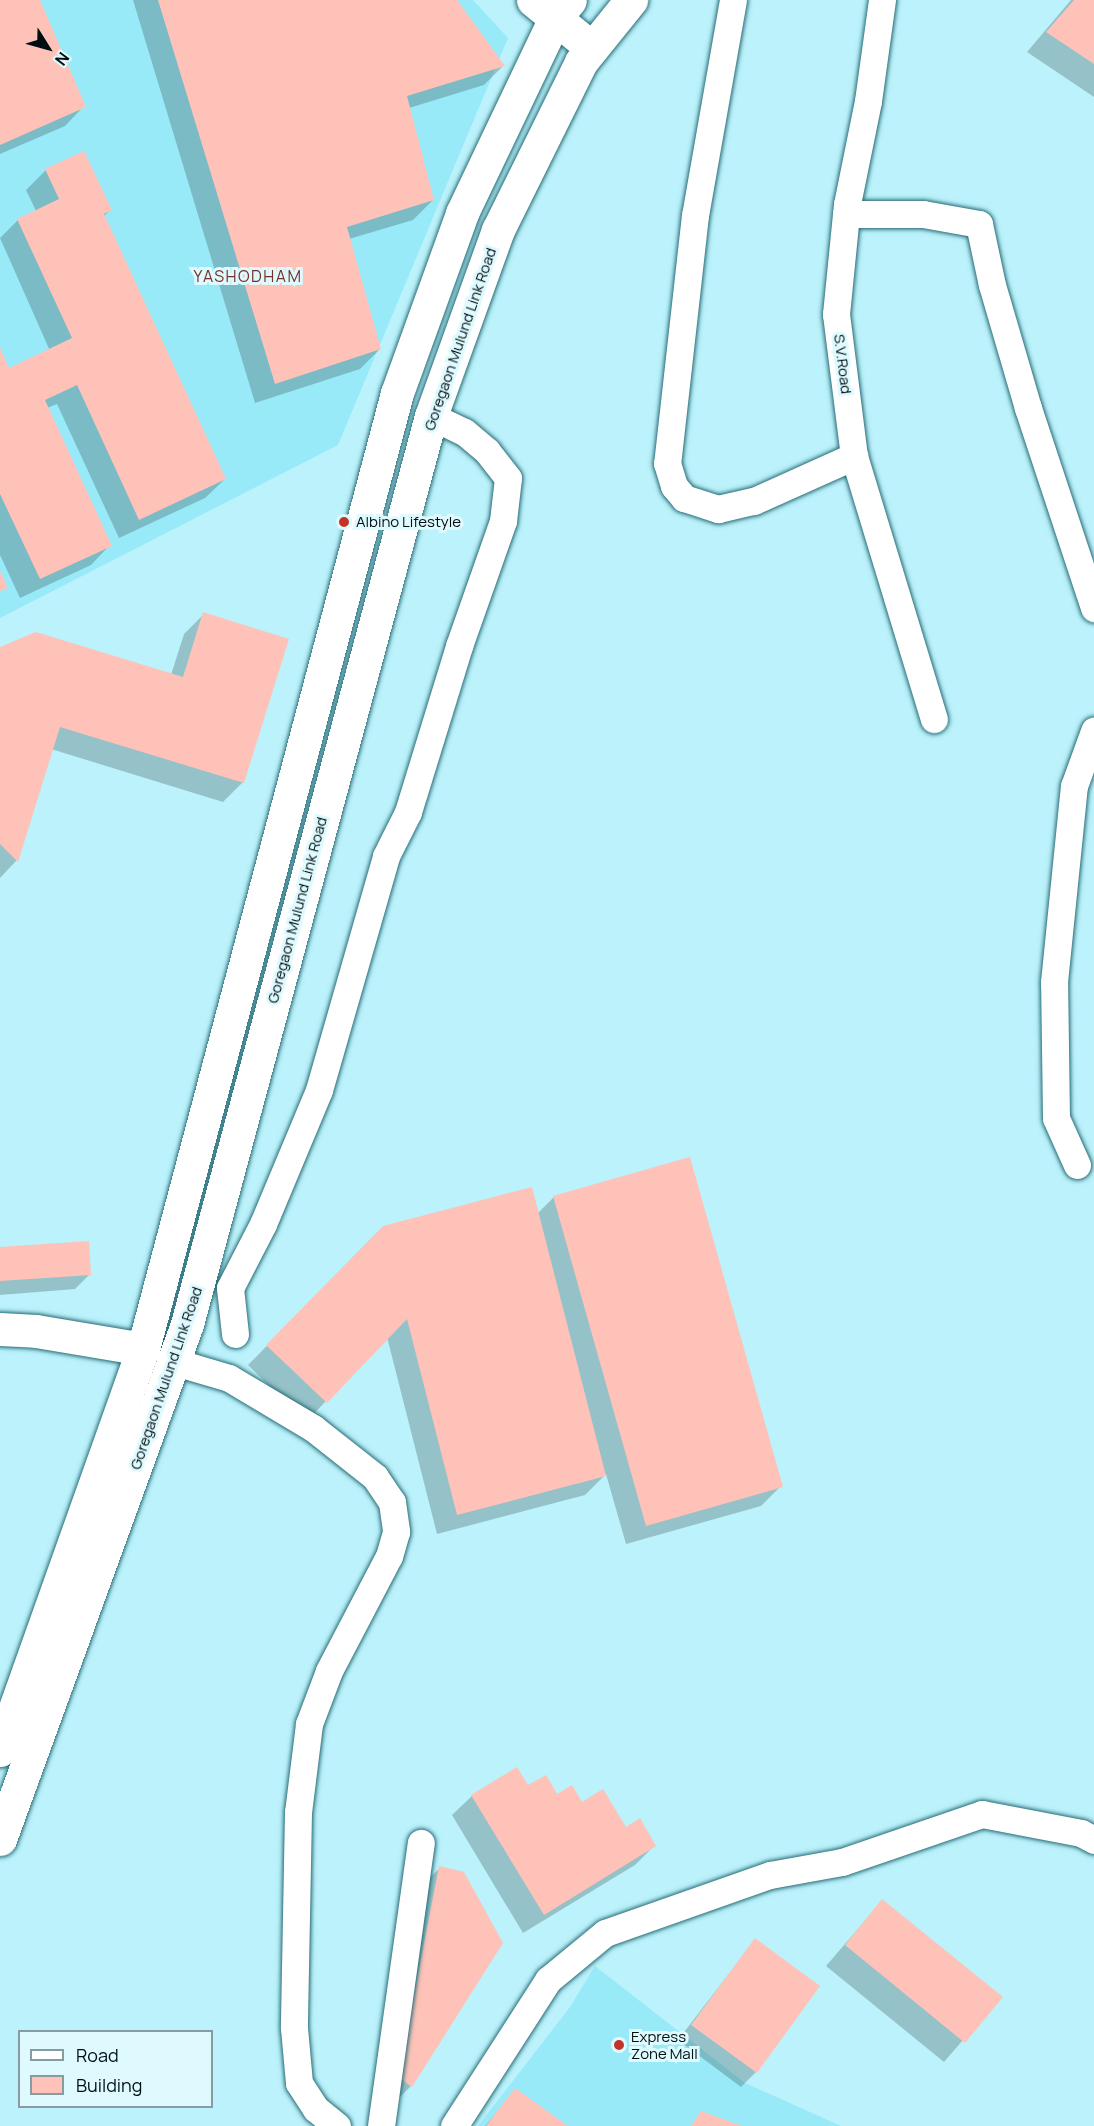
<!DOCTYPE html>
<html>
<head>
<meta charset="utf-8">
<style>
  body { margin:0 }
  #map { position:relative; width:1094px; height:2126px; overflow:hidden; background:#bbf2fb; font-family:Manrope,sans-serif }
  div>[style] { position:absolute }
  .built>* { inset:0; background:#99eaf8 }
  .shadow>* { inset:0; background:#0003 }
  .building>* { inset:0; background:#fec2b8 }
  .roads { filter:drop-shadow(0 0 2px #266c77) drop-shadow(0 0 2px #266c77) }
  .minor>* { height:27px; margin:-13.5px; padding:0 13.5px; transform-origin:13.5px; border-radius:13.5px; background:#fff }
  .tertiary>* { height:33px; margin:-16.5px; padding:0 16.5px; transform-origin:16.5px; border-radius:16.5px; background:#fff }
  .secondary>* { height:33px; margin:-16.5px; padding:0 16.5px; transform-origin:16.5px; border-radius:16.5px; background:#fff }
  .dots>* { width:16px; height:16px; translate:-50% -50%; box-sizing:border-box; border:3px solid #dffafe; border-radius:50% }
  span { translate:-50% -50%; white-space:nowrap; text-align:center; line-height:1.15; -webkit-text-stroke:6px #dffafe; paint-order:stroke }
  .street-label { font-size:15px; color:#000e12 }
  .poi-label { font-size:15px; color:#000e12 }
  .left { translate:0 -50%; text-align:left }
  .neighbourhood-label { font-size:16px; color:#763128; letter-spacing:1.5px }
  .legend { position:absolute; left:18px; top:2030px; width:195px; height:78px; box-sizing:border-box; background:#dffafe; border:2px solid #869ca0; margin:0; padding:8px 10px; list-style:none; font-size:18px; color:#000e12 }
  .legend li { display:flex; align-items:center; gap:12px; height:30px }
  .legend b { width:30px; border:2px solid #869ca0 }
  .north { position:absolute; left:18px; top:18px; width:60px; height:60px; -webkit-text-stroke:4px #dffafe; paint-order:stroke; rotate:127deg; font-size:16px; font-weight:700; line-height:24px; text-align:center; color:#000e12 }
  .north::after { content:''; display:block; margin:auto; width:21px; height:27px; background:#000e12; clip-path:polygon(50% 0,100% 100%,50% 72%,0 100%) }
</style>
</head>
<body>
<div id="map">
  <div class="built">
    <i style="clip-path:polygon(0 0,473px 0,508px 38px,338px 445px,0 618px)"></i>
    <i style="clip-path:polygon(595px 1966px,745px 2083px,841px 2126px,478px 2126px,570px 2007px)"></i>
  </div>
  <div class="shadow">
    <i style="clip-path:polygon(0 0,39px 0,84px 106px,65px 126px,0 154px)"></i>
    <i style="clip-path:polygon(133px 0,455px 0,503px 66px,484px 85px,409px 108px,433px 200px,413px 220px,349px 239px,380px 349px,360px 369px,255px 403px)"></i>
    <i style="clip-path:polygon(1071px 0,1094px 0,1094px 97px,1027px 52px)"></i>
    <i style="clip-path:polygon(46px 170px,110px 210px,104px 216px,225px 479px,205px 498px,119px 538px,57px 404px,47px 408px,110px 545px,91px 565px,20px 598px,0 555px,0 352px,8px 370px,50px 351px,0 238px,18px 220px,36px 211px,26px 190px)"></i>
    <i style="clip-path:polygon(204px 614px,243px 782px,223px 802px,51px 749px,16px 861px,0 878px,0 649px,171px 675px,184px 634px)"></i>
    <i style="clip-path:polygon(554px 1197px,781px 1486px,761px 1506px,626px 1544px,606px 1474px,585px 1495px,437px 1534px,387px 1337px,306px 1422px,248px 1365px,384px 1227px,537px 1214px)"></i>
    <i style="clip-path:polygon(0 1248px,90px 1274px,75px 1289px,0 1295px)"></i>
    <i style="clip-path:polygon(527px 1788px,581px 1804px,654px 1846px,635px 1865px,523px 1933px,452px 1815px,472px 1796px)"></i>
    <i style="clip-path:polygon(440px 1868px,411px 2086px,391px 2106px,420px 1887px)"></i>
    <i style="clip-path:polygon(882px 1901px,1000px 1997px,944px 2062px,826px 1966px)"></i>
    <i style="clip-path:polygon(755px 1940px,756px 2072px,741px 2087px,678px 2040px)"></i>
    <i style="clip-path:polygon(516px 2090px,565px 2126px,485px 2126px)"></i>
  </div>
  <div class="building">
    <i style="clip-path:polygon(0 0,40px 0,86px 107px,0 145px)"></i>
    <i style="clip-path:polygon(158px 0,457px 0,505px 66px,407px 96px,434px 200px,347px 227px,381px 349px,275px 384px)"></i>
    <i style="clip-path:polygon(1074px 0,1094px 0,1094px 64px,1046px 32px)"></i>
    <i style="clip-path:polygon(84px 151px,112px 210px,104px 214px,226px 479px,139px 520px,77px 385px,45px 400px,112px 546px,40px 579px,0 494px,0 348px,9px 368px,72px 338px,17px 219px,59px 199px,45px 169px)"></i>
    <i style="clip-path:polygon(0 571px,8px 588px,0 591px)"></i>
    <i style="clip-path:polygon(203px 612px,289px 639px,244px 783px,60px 727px,18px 862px,0 844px,0 647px,36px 632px,183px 677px)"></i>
    <i style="clip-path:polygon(690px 1157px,783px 1487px,646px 1526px,553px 1196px)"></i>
    <i style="clip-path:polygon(532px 1187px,606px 1476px,457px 1515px,407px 1319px,327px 1403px,266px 1345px,383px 1226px)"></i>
    <i style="clip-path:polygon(89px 1241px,91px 1275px,0 1281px,0 1247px)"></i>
    <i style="clip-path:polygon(517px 1767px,528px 1785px,546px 1775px,557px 1794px,572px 1785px,582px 1802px,603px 1789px,626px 1827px,640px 1818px,656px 1846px,544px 1915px,471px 1795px)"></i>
    <i style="clip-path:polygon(439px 1866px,464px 1872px,503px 1943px,412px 2087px,398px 2077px)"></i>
    <i style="clip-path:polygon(882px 1899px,1003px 1997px,965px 2043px,845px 1945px)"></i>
    <i style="clip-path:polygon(755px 1938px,820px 1986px,757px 2073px,691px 2025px)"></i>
    <i style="clip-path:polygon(515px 2088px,568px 2126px,486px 2126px)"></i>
    <i style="clip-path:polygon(701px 2111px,742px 2126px,691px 2126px)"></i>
  </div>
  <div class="roads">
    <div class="minor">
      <i style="left:733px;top:0;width:218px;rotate:100deg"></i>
      <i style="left:695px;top:215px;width:250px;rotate:96.4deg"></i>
      <i style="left:667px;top:463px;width:24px;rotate:73deg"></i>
      <i style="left:674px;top:486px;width:16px;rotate:50deg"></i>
      <i style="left:684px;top:498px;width:36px;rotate:18deg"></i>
      <i style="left:718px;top:509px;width:37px;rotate:-13deg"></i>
      <i style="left:754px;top:501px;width:110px;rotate:-24.2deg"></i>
      <i style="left:882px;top:0;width:102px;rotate:97.9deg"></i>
      <i style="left:868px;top:101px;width:105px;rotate:101.5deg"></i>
      <i style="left:847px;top:204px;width:111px;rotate:95.7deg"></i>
      <i style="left:836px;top:314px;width:143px;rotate:82.8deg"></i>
      <i style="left:854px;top:456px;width:275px;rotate:73.1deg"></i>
      <i style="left:846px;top:214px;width:77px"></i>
      <i style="left:923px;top:214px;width:57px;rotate:10.1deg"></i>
      <i style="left:979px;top:224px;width:62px;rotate:78deg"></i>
      <i style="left:992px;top:285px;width:128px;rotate:73.7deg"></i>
      <i style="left:1028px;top:408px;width:211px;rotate:71.7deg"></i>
      <i style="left:1077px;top:1165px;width:51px;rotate:-114.1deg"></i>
      <i style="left:1056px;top:1118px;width:136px;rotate:-90.8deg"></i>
      <i style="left:1054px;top:982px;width:197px;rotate:-84.2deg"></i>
      <i style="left:1074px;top:786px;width:59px;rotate:-70deg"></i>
      <i style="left:235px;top:1334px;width:46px;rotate:-96.2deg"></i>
      <i style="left:230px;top:1288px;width:72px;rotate:-62.7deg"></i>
      <i style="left:263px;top:1224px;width:145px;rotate:-67.3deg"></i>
      <i style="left:319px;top:1090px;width:243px;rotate:-74deg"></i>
      <i style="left:386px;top:856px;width:49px;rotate:-63.4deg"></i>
      <i style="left:408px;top:812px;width:174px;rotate:-72.9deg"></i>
      <i style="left:459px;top:646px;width:133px;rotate:-70.6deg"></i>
      <i style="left:503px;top:521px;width:43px;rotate:-83.4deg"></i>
      <i style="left:508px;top:478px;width:34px;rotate:-128deg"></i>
      <i style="left:487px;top:451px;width:30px;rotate:-140deg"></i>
      <i style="left:464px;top:432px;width:37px;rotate:-154deg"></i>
      <i style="left:175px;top:1362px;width:56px;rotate:16.5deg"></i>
      <i style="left:229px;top:1378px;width:98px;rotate:30.8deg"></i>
      <i style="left:313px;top:1428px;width:79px;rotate:38.3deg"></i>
      <i style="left:375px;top:1477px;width:30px;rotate:56deg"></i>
      <i style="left:392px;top:1502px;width:30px;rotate:82deg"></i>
      <i style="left:396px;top:1532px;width:25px;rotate:106deg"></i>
      <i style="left:389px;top:1556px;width:130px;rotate:117.6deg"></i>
      <i style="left:329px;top:1671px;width:57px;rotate:110.7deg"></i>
      <i style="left:309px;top:1724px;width:89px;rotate:97.1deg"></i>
      <i style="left:298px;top:1812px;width:216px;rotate:91.1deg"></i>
      <i style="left:294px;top:2028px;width:55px;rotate:84.8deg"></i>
      <i style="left:299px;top:2083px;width:31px;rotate:57deg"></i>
      <i style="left:316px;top:2109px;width:27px;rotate:39deg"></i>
      <i style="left:381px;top:2126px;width:286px;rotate:-82deg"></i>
      <i style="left:454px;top:2126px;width:174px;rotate:-57.2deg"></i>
      <i style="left:548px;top:1980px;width:74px;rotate:-39.5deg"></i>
      <i style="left:605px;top:1933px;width:175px;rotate:-19.4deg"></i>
      <i style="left:770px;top:1875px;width:73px;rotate:-10.2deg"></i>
      <i style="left:842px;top:1862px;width:148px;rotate:-18.9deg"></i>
      <i style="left:982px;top:1814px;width:101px;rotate:10.9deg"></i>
      <i style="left:1081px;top:1833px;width:15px;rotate:28deg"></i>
    </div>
    <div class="tertiary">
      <i style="left:533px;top:0;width:76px;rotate:39.1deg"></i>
      <i style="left:0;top:1329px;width:36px;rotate:3deg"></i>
      <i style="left:36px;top:1331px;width:109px;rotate:9.5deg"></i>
    </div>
    <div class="secondary">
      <i style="left:0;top:1750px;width:426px;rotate:-70.4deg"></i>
      <i style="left:143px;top:1349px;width:989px;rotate:-75.12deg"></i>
      <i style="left:397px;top:393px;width:191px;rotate:-70.1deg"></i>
      <i style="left:462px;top:213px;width:216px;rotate:-64.5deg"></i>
      <i style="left:555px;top:18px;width:23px;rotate:-50deg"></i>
      <i style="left:0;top:1839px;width:548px;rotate:-70.04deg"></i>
      <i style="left:187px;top:1324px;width:940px;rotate:-74.96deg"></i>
      <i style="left:431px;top:416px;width:198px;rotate:-70.2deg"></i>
      <i style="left:498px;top:230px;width:187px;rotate:-63.7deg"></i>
      <i style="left:581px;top:62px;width:80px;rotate:-51.1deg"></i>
    </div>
  </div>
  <div class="dots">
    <i style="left:344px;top:522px;background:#c23427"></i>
    <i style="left:619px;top:2045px;background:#c23427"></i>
  </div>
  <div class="street-label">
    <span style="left:460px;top:339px;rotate:-71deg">Goregaon Mulund Link Road</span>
    <span style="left:843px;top:364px;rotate:83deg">S.V.Road</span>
    <span style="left:297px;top:910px;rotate:-75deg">Goregaon Mulund Link Road</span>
    <span style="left:166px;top:1378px;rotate:-71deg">Goregaon Mulund Link Road</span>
  </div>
  <div class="poi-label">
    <span class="left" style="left:356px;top:522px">Albino Lifestyle</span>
    <span class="left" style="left:631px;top:2045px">Express<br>Zone Mall</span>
  </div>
  <div class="neighbourhood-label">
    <span style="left:248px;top:276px">YASHODHAM</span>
  </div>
  <ul class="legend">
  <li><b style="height:8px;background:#fff"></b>Road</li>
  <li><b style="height:16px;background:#fec2b8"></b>Building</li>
  </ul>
  <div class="north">N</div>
</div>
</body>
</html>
